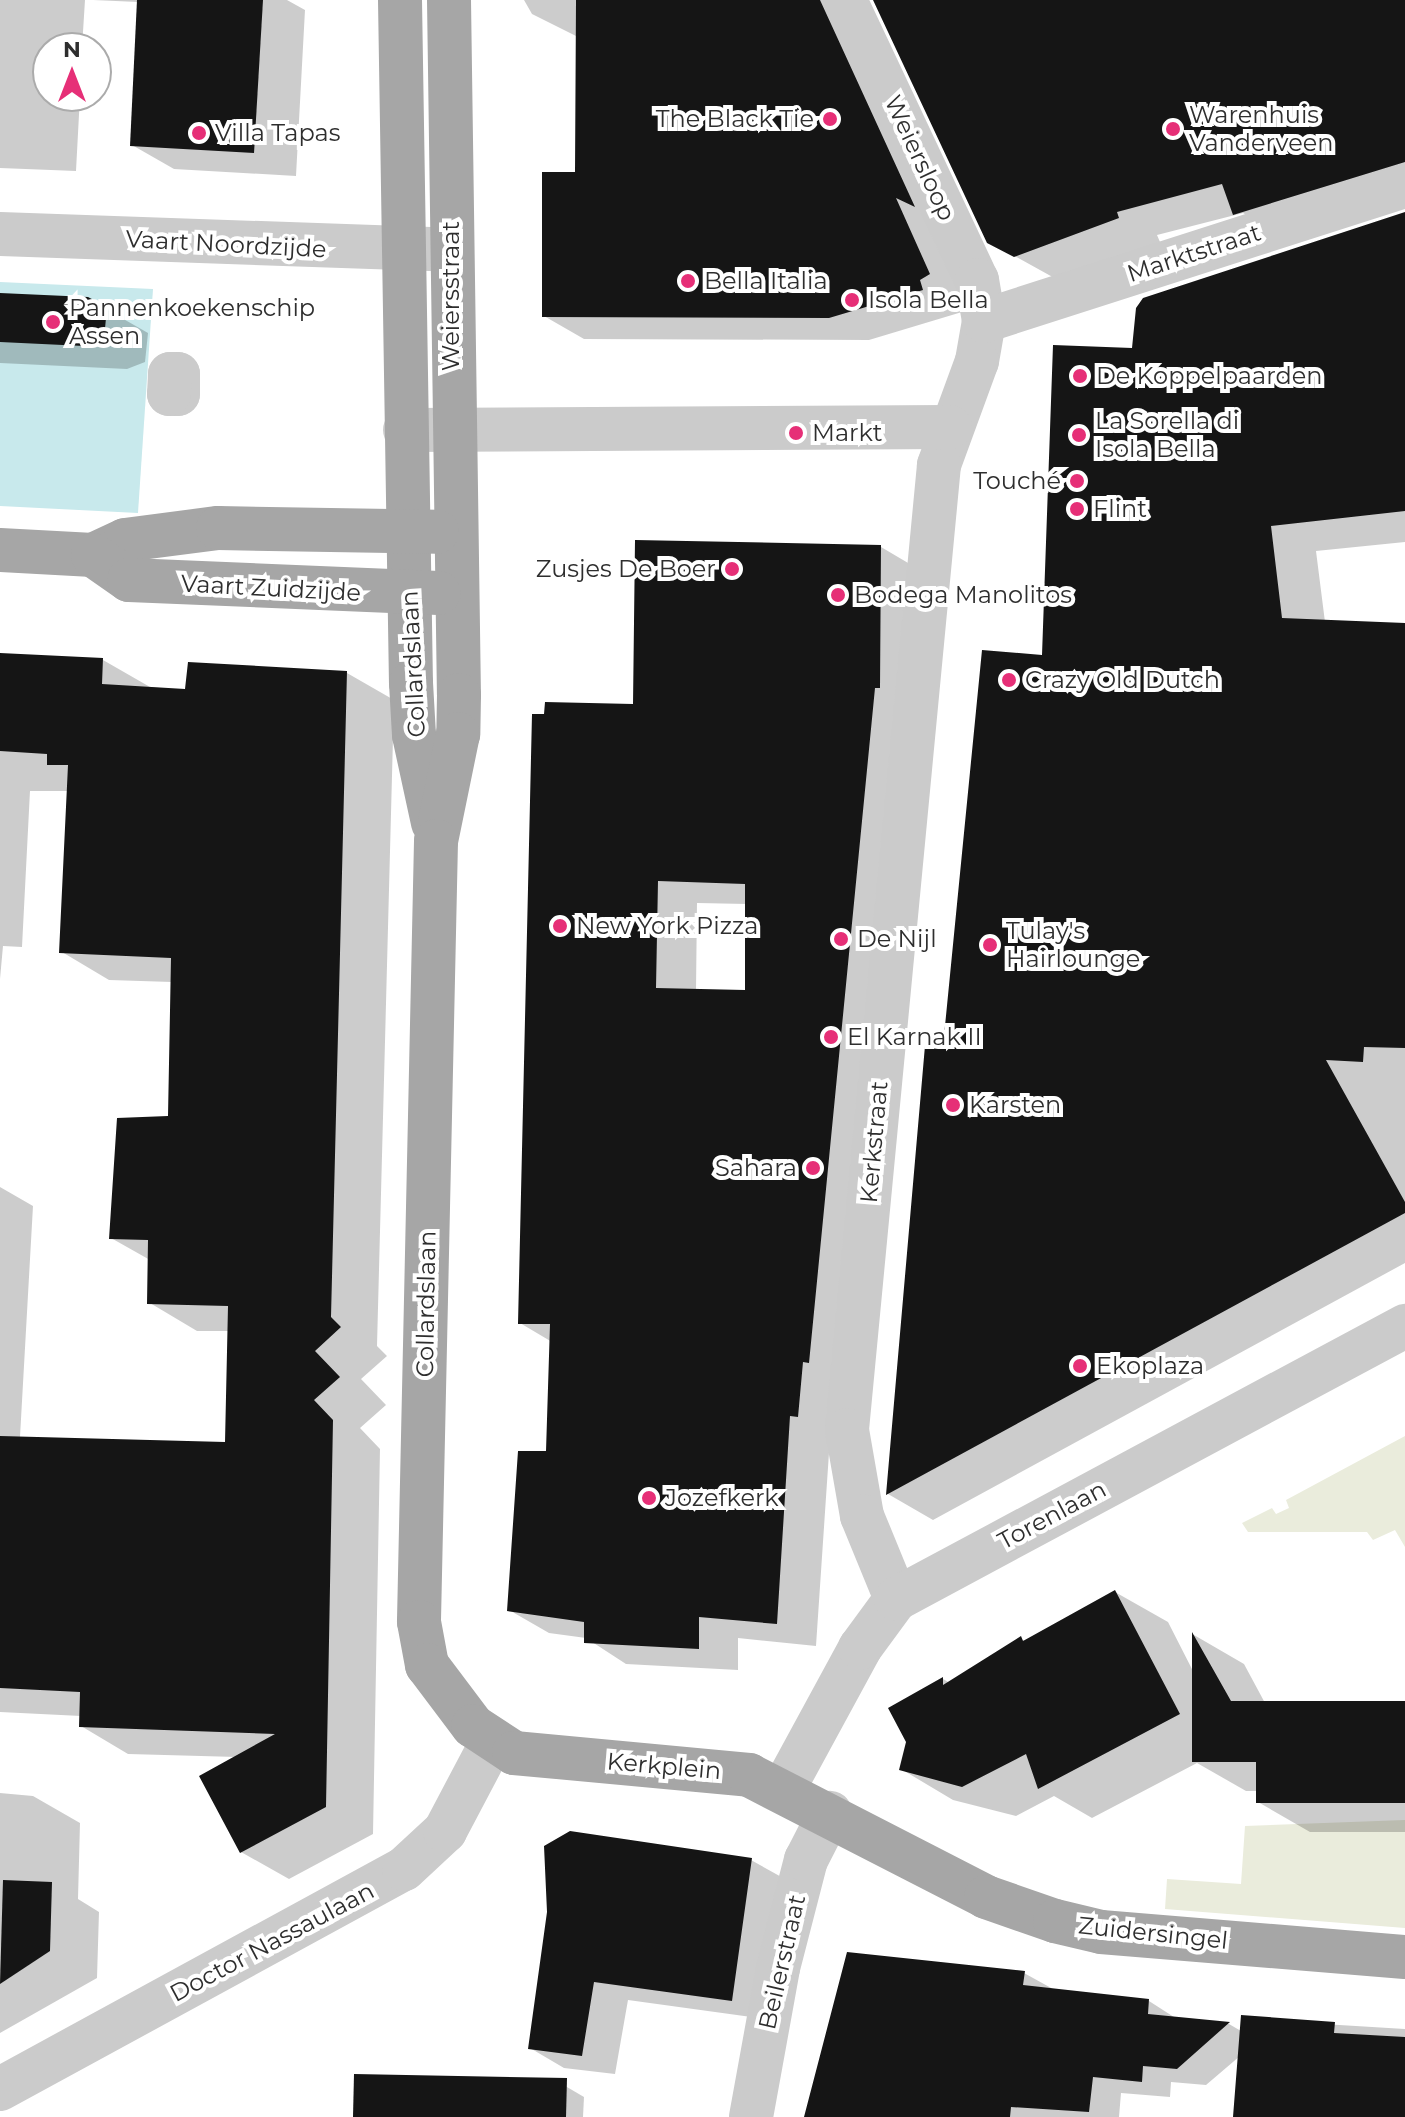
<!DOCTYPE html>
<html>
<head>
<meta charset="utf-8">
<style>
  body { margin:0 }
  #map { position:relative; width:1405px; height:2117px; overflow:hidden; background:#fff; font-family:Montserrat,sans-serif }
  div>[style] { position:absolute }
  .green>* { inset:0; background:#eaecdc }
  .water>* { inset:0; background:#c8e9ec }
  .shadow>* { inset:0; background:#0003 }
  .building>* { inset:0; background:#151515 }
  .minor>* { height:44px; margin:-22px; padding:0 22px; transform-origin:22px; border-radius:22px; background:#cbcbcb }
  .major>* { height:44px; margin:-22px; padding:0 22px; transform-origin:22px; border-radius:22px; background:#a6a6a6 }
  .dots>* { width:22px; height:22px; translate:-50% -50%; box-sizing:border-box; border:4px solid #fff; border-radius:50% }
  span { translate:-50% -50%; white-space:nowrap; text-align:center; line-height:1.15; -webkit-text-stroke:8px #fff; paint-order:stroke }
  .poi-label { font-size:24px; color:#2e2e2e }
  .left { translate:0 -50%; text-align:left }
  .right { translate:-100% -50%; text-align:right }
  .street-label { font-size:24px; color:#2e2e2e }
  .north { position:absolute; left:32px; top:32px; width:80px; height:80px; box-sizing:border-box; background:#fff; border:2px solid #ababab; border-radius:50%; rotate:0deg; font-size:22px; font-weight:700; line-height:32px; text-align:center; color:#2e2e2e }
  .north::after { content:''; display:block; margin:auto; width:28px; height:36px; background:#e62f77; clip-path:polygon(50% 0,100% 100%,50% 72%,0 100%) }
</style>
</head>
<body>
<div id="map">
  <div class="green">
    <i style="clip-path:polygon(1405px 1436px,1405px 1547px,1395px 1530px,1373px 1540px,1367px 1532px,1248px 1532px,1242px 1523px,1272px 1508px,1276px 1514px,1289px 1508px,1286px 1500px)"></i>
    <i style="clip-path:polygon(1405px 1820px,1405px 1928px,1165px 1909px,1167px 1879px,1241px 1884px,1245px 1826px)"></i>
  </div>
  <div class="water">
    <i style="clip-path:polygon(0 282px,153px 289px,138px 513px,0 506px)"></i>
  </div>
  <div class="shadow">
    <i style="clip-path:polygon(0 0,85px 0,82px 48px,48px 48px,48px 96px,80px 96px,76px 171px,0 168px)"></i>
    <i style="clip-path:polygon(93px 0,287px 0,305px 10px,296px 176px,174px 169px,132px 145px,138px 2px)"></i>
    <i style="clip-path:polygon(524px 0,860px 0,969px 297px,962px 312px,869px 340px,584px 339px,544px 316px,577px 174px,578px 37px,532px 14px)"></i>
    <i style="clip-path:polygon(878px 0,1405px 0,1405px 172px,1274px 231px,1243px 213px,1157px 235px,1160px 242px,1058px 280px,989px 242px)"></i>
    <i style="clip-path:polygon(1405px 214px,1405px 542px,1316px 551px,1325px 622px,1405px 625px,1405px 1263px,933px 1520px,888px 1494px,928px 1037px,946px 1038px,1044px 658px,1134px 350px)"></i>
    <i style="clip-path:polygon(0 295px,106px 309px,148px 333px,145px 362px,127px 369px,0 363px)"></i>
    <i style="clip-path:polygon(evenodd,881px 547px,920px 570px,830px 1438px,816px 1646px,738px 1638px,738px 1670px,626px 1664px,586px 1638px,549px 1633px,509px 1610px,548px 1453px,552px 1342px,520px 1323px,635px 706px,881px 547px,697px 903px,747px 904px,747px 992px,696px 991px,697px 903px)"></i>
    <i style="clip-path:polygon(0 656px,103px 660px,150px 687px,187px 691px,347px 673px,394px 700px,377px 1346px,387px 1356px,361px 1379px,386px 1405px,360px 1428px,380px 1449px,373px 1834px,289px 1879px,241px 1852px,237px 1757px,128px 1754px,81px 1726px,81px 1716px,0 1712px,0 1187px,33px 1206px,20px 1437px,227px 1444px,229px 1331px,197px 1331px,150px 1303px,150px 1260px,111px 1238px,170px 1118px,172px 982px,109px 980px,62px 952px,69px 791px,30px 791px,22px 947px,3px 946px,0 979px)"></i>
    <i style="clip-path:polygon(1115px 1592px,1168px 1622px,1194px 1673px,1194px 1635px,1244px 1664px,1265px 1703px,1405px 1703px,1405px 1832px,1310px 1832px,1258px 1802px,1258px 1791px,1246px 1791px,1197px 1763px,1092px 1818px,1054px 1796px,1016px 1816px,953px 1800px,901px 1769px,909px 1742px,891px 1708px,943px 1679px,950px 1683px,1021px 1639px,1027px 1642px)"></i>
    <i style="clip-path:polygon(0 1793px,33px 1796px,80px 1823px,78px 1899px,99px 1912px,97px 1978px,0 2033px)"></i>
    <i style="clip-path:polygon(751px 1860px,785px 1879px,766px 2019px,628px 2000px,615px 2074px,564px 2068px,530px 2048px,549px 1912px)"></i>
    <i style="clip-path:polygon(1024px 1973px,1053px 1989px,1149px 2001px,1177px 2019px,1229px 2024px,1241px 2031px,1242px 2019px,1405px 2029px,1405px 2117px,1235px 2117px,1240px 2056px,1206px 2085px,1171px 2082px,1170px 2097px,1121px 2093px,1119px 2117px,804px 2117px)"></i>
    <i style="clip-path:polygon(555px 2080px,584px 2097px,583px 2117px,355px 2117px)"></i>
  </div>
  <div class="building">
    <i style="clip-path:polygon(137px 0,263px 0,254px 153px,130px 146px)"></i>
    <i style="clip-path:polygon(576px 0,820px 0,915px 207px,896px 198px,930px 274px,920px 280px,923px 290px,829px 318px,542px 317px,542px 172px,575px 172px)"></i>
    <i style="clip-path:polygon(873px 0,1405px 0,1405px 162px,1233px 215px,1222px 184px,1117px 212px,1119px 218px,1014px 257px,987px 243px)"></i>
    <i style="clip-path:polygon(1405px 212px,1405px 511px,1271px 526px,1282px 618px,1405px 623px,1405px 1048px,1364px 1047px,1363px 1062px,1326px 1060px,1405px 1202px,1405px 1213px,886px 1495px,926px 1034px,944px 1036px,982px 650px,1042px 655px,1053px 345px,1132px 348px,1136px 308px,1143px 298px)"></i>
    <i style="clip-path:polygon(0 293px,88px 297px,107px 307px,104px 339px,84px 346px,0 342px)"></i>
    <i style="clip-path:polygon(evenodd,635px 540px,881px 545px,880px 688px,875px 688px,809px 1363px,803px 1362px,798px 1417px,790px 1416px,777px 1624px,699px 1617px,699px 1649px,584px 1643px,584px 1622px,507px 1611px,518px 1451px,546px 1451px,550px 1324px,518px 1324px,532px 714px,544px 714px,545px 702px,633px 704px,635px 540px,658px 881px,745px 884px,745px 990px,656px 988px,658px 881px)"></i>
    <i style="clip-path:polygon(0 653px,103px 658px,102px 684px,185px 689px,188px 662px,347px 671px,331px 1317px,341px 1327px,315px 1351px,340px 1377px,314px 1400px,333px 1420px,326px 1807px,240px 1853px,199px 1776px,275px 1734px,79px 1727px,80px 1692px,0 1688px,0 1436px,225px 1442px,228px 1306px,147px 1304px,148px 1240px,109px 1239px,117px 1118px,168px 1116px,171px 958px,59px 953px,68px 765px,47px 765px,47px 754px,0 751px)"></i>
    <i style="clip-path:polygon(1115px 1590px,1180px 1714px,1038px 1789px,1026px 1754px,962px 1787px,899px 1770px,906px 1742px,888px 1708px,943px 1677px,943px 1685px,1021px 1636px,1023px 1641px)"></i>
    <i style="clip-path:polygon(1192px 1632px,1231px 1701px,1405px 1701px,1405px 1803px,1256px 1803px,1256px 1762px,1192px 1762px)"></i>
    <i style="clip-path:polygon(570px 1831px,752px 1858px,732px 2001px,594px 1982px,582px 2056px,528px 2049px,547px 1912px,544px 1846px)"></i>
    <i style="clip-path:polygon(3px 1880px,52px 1882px,50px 1951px,0 1984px)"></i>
    <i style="clip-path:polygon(847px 1952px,1025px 1971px,1023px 1985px,1149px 1999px,1148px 2014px,1230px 2022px,1177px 2069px,1143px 2066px,1142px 2082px,1093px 2077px,1089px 2112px,1011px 2107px,1010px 2117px,804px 2117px)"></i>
    <i style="clip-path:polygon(1241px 2015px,1335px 2022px,1334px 2033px,1405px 2037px,1405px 2117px,1233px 2117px)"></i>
    <i style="clip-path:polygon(354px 2074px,567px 2078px,566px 2117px,353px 2117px)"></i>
  </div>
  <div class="minor">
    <i style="left:845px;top:0;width:310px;rotate:64.8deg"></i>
    <i style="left:977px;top:280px;width:42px;rotate:80.3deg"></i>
    <i style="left:984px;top:321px;width:41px;rotate:99.9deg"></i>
    <i style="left:977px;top:361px;width:111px;rotate:110.1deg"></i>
    <i style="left:939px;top:465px;width:969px;rotate:95.45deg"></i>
    <i style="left:847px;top:1430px;width:87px;rotate:80.1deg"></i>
    <i style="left:862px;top:1516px;width:90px;rotate:67.7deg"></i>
    <i style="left:0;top:234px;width:452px;rotate:2deg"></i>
    <i style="left:984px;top:321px;width:442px;rotate:-17.8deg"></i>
    <i style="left:170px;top:374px;width:8px"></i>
    <i style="left:178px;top:374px;width:20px;rotate:90deg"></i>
    <i style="left:178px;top:394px;width:9px;rotate:180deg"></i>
    <i style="left:169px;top:394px;width:20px;rotate:-87deg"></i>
    <i style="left:405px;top:430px;width:545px;rotate:-0.32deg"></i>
    <i style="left:783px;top:1790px;width:162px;rotate:-61.5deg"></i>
    <i style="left:860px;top:1648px;width:61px;rotate:-53.7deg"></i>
    <i style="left:896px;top:1599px;width:578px;rotate:-28.21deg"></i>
    <i style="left:0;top:2089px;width:460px;rotate:-28.6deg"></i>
    <i style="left:404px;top:1869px;width:56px;rotate:-42.8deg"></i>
    <i style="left:445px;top:1831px;width:101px;rotate:-62.2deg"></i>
    <i style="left:751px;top:2117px;width:151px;rotate:-79.7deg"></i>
    <i style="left:778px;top:1968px;width:112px;rotate:-75.5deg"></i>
    <i style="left:806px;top:1860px;width:53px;rotate:-62.9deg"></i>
  </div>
  <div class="major">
    <i style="left:400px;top:0;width:683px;rotate:89.08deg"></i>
    <i style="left:411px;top:683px;width:52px;rotate:86.7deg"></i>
    <i style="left:414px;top:735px;width:90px;rotate:77.8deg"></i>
    <i style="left:449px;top:0;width:695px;rotate:89.18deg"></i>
    <i style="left:459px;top:695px;width:39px;rotate:91deg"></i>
    <i style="left:458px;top:734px;width:109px;rotate:101.6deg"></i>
    <i style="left:436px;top:841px;width:781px;rotate:91.25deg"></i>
    <i style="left:419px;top:1622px;width:44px;rotate:79.5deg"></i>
    <i style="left:427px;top:1665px;width:76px;rotate:53deg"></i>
    <i style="left:473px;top:1726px;width:49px;rotate:33.4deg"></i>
    <i style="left:514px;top:1753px;width:236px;rotate:5.3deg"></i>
    <i style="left:749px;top:1775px;width:267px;rotate:27.2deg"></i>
    <i style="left:986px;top:1897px;width:73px;rotate:19.2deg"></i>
    <i style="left:1055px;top:1921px;width:47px;rotate:13.4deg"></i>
    <i style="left:1101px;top:1932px;width:305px;rotate:4.7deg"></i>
    <i style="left:0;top:550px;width:93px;rotate:3.1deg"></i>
    <i style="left:93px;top:555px;width:35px;rotate:-25deg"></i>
    <i style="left:125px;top:540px;width:94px;rotate:-7.4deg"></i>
    <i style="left:218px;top:528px;width:219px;rotate:1deg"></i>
    <i style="left:93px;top:555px;width:44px;rotate:34.8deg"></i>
    <i style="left:129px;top:580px;width:310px;rotate:2.4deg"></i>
  </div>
  <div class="dots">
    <i style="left:830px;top:119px;background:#e62f77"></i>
    <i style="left:1173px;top:129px;background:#e62f77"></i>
    <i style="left:199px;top:133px;background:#e62f77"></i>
    <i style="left:688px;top:281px;background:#e62f77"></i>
    <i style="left:852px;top:300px;background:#e62f77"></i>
    <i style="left:53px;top:322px;background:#e62f77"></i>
    <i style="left:1080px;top:376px;background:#e62f77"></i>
    <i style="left:796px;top:433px;background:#e62f77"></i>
    <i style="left:1079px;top:435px;background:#e62f77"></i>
    <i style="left:1077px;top:481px;background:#e62f77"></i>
    <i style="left:1077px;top:509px;background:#e62f77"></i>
    <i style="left:732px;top:569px;background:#e62f77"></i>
    <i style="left:838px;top:595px;background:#e62f77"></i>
    <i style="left:1009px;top:680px;background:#e62f77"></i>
    <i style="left:560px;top:926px;background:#e62f77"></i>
    <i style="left:841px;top:939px;background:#e62f77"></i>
    <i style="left:990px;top:945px;background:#e62f77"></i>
    <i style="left:831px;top:1037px;background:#e62f77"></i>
    <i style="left:953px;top:1105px;background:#e62f77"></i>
    <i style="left:813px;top:1168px;background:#e62f77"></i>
    <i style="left:1080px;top:1366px;background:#e62f77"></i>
    <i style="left:649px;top:1498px;background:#e62f77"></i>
  </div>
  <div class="poi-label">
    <span class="left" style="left:1189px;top:129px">Warenhuis<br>Vanderveen</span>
    <span class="right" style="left:814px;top:119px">The Black Tie</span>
    <span class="left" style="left:215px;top:133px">Villa Tapas</span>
    <span class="left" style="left:704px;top:281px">Bella Italia</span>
    <span class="left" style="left:868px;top:300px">Isola Bella</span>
    <span class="left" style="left:69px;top:322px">Pannenkoekenschip<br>Assen</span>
    <span class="left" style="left:1096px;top:376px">De Koppelpaarden</span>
    <span class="left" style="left:1095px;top:435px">La Sorella di<br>Isola Bella</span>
    <span class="left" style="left:812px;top:433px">Markt</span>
    <span class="right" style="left:1061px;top:481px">Touché</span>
    <span class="left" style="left:1093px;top:509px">Flint</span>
    <span class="right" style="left:716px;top:569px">Zusjes De Boer</span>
    <span class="left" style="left:854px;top:595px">Bodega Manolitos</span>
    <span class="left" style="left:1025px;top:680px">Crazy Old Dutch</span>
    <span class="left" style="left:576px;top:926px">New York Pizza</span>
    <span class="left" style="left:1006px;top:945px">Tulay's<br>Hairlounge</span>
    <span class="left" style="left:857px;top:939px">De Nijl</span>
    <span class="left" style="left:847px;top:1037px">El Karnak II</span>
    <span class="left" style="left:969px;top:1105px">Karsten</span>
    <span class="right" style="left:797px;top:1168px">Sahara</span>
    <span class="left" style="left:1096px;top:1366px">Ekoplaza</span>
    <span class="left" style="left:665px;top:1498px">Jozefkerk</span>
  </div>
  <div class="street-label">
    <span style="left:920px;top:158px;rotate:65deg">Weiersloop</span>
    <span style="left:226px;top:244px;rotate:3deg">Vaart Noordzijde</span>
    <span style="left:1194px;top:253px;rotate:-18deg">Marktstraat</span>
    <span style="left:451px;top:296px;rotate:-90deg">Weiersstraat</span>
    <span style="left:271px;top:588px;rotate:3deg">Vaart Zuidzijde</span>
    <span style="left:413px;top:664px;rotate:-93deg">Collardslaan</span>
    <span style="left:874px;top:1142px;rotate:-85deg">Kerkstraat</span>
    <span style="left:426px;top:1304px;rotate:-89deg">Collardslaan</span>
    <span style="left:1052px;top:1515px;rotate:-28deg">Torenlaan</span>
    <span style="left:664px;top:1766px;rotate:5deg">Kerkplein</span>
    <span style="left:1153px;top:1933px;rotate:6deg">Zuidersingel</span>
    <span style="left:272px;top:1942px;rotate:-28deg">Doctor Nassaulaan</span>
    <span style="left:782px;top:1962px;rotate:-77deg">Beilerstraat</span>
  </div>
  <div class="north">N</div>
</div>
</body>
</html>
